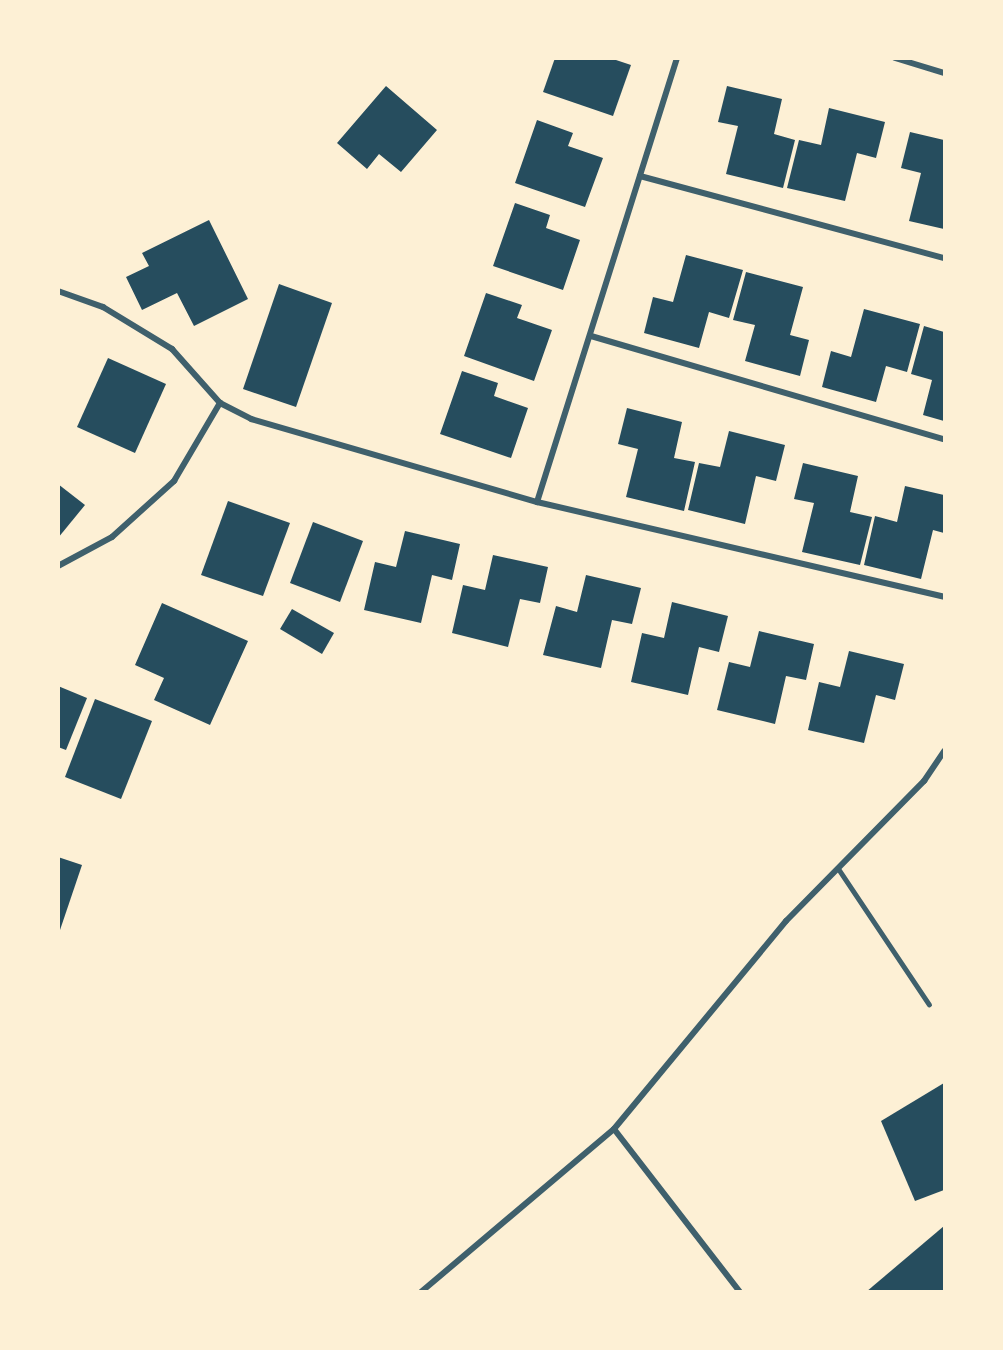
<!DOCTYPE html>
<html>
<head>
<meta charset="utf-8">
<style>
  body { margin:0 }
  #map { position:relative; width:1003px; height:1350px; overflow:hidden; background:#fdf0d5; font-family:"Fira Sans Condensed",sans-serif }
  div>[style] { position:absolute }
  .building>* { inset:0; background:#264d5e }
  .service>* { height:4.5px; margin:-2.25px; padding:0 2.25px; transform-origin:2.25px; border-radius:2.25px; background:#3f606c }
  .minor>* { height:6px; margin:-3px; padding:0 3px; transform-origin:3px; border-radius:3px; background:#3f606c }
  span { translate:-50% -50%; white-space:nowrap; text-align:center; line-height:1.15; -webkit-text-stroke:5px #fdf0d5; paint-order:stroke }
  .frame { position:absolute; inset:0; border:60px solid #fdf0d5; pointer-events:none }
</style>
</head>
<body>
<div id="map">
  <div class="building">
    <i style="clip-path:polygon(555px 58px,610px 58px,631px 65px,613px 116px,543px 92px)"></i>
    <i style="clip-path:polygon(386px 86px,437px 130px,401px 172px,379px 154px,367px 169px,337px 143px)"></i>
    <i style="clip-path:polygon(727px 86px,782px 99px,774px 134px,795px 140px,783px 188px,726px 174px,738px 126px,718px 122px)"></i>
    <i style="clip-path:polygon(829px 108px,885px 122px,876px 158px,857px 153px,845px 201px,787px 188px,799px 140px,821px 145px)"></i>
    <i style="clip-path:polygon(537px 120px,573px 133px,568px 146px,603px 158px,585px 207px,515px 183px)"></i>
    <i style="clip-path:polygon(910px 132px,944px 140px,944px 229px,909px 221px,921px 173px,901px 168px)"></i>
    <i style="clip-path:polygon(515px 203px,550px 215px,546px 228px,580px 240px,563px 290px,493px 266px)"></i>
    <i style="clip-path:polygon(209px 220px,248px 299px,194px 326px,177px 293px,142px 310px,126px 277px,149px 266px,142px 253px)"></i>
    <i style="clip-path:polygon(686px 255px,743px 270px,729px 318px,709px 312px,699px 348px,644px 333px,653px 297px,673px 302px)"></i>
    <i style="clip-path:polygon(746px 272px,803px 287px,790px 335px,809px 340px,800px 376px,745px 361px,755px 325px,733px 320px)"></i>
    <i style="clip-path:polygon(279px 284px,332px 303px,296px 407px,243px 389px)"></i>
    <i style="clip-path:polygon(486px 293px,522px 305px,517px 318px,552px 330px,534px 381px,464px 356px)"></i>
    <i style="clip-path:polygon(864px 309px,920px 324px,907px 372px,886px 366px,876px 402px,822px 387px,831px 351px,851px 357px)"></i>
    <i style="clip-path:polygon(924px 326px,944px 332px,944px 421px,923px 415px,932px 380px,911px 374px)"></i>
    <i style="clip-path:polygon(108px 358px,166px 384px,135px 453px,77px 427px)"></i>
    <i style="clip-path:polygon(462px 371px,498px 383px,494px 396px,528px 408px,511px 458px,440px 434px)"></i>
    <i style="clip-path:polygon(627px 408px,682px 422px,674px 458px,695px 462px,684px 511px,626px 497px,638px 449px,618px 444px)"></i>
    <i style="clip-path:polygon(729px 431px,785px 445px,776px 481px,756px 476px,745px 524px,688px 510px,699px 463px,720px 467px)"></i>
    <i style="clip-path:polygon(803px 463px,858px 476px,850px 512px,872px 517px,860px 565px,802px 552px,814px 503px,794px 499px)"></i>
    <i style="clip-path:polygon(58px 484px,85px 505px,58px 538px)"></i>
    <i style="clip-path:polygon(905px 486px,944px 495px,944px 533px,933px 530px,921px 579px,864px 565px,875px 516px,897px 522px)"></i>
    <i style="clip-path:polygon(228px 501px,290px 523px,263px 596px,201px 575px)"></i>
    <i style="clip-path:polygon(313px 522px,363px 541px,340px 602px,290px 583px)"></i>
    <i style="clip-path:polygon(405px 531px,460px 544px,452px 580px,432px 575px,421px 623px,364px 610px,375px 562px,396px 567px)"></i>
    <i style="clip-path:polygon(493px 555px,548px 567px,540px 603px,520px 599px,508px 647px,452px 633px,463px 585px,485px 590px)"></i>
    <i style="clip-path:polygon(586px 575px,641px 588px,632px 624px,612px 620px,601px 668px,543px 655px,556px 606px,577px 612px)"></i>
    <i style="clip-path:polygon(672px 602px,728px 616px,719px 652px,699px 647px,688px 695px,631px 682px,642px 633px,664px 638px)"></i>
    <i style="clip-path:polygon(162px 603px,248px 641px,210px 725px,154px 700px,164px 678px,135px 665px)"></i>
    <i style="clip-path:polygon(292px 609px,334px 633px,322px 654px,280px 629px)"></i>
    <i style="clip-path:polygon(759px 631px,814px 644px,806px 680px,786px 676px,775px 724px,717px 710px,729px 662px,750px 667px)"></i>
    <i style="clip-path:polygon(849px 651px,904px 664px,895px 700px,876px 695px,864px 743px,808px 730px,819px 682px,840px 687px)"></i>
    <i style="clip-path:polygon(58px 686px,87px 698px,66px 750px,58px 747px)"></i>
    <i style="clip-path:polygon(95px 699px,152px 721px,121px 799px,65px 777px)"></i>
    <i style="clip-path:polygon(58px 857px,82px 865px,59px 933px,58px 933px)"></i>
    <i style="clip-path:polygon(944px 1083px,944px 1190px,915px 1201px,881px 1121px)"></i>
    <i style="clip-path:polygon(944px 1226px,944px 1292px,866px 1292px)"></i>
  </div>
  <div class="service">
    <i style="left:838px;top:868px;width:164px;rotate:56.2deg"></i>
  </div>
  <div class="minor">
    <i style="left:895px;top:58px;width:51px;rotate:17deg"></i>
    <i style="left:640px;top:176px;width:315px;rotate:15.1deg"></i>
    <i style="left:58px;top:291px;width:48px;rotate:19.6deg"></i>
    <i style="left:103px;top:307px;width:81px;rotate:31.3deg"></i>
    <i style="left:172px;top:349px;width:72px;rotate:48.4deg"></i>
    <i style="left:220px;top:403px;width:35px;rotate:27deg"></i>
    <i style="left:251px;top:419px;width:298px;rotate:16.2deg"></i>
    <i style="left:537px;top:502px;width:418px;rotate:13.1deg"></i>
    <i style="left:591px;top:336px;width:368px;rotate:16.3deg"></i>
    <i style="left:537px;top:502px;width:466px;rotate:-72.5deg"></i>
    <i style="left:58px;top:566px;width:61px;rotate:-28.2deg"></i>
    <i style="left:112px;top:537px;width:84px;rotate:-42.1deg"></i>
    <i style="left:174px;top:481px;width:91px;rotate:-59.5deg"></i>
    <i style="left:614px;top:1129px;width:206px;rotate:52.3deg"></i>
    <i style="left:421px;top:1292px;width:253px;rotate:-40.2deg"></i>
    <i style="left:614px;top:1129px;width:270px;rotate:-50.4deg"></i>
    <i style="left:786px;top:921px;width:197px;rotate:-45.4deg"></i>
    <i style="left:924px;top:781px;width:36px;rotate:-56deg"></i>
  </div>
  <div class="frame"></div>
</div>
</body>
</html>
